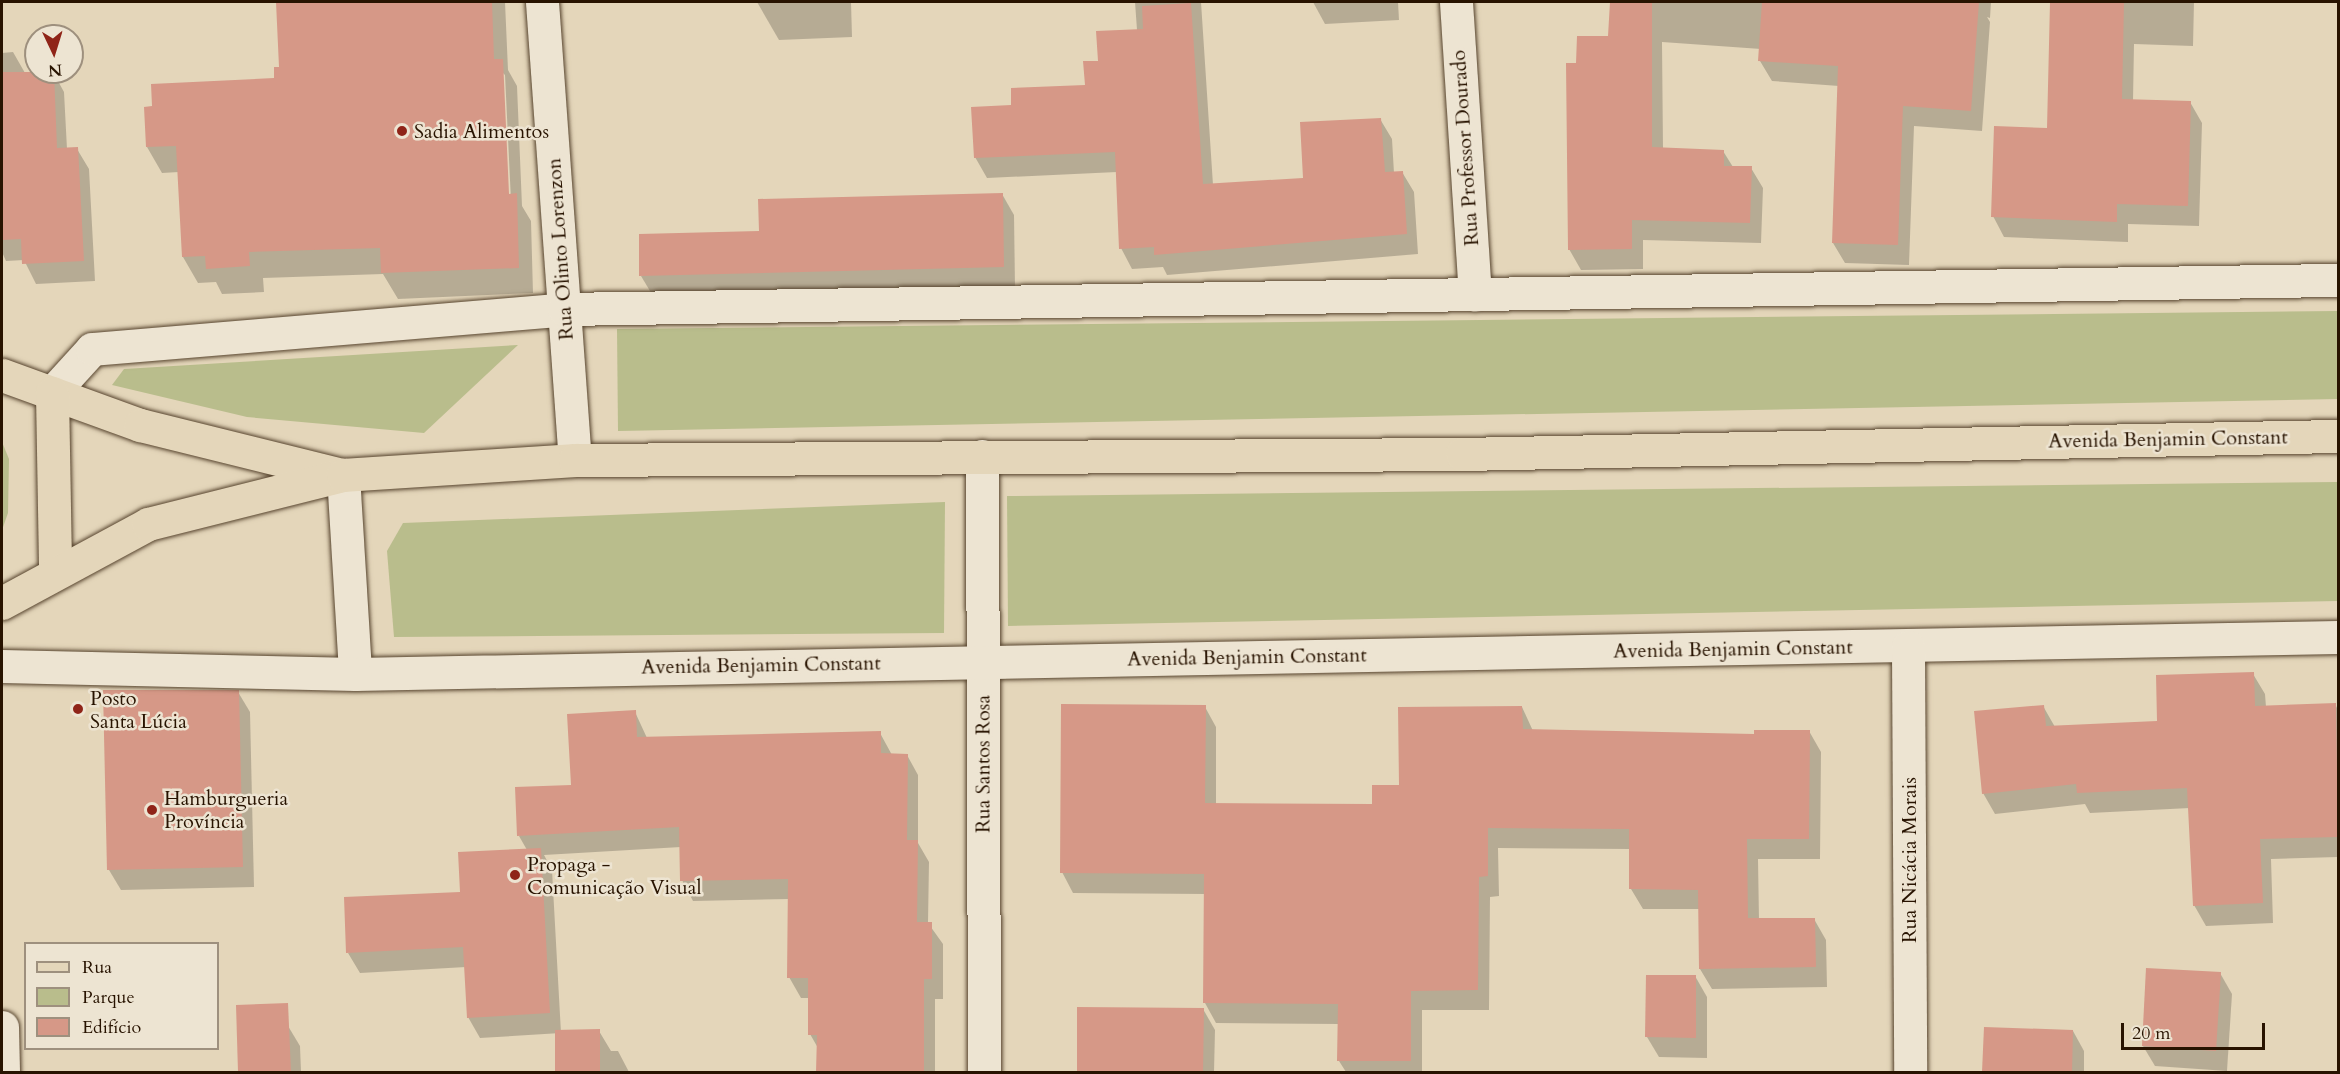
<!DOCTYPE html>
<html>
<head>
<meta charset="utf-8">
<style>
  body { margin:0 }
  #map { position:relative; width:2340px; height:1074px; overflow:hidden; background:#e4d6ba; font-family:Cardo,serif }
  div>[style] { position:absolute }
  .green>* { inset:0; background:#b9bd8c }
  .shadow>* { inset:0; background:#0003 }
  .building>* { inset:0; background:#d69887 }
  .roads { filter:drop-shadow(0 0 2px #57442e) drop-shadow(0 0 2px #57442e) }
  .minor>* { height:33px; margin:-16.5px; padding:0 16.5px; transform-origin:16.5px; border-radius:16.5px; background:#ede4d2 }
  .major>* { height:33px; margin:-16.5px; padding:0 16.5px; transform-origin:16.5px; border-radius:16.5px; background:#e4d6ba }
  .dots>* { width:16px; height:16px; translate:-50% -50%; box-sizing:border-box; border:3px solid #ede4d2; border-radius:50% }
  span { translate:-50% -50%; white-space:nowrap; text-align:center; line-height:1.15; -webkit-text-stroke:5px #ede4d2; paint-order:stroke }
  .poi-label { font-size:20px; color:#281300 }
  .left { translate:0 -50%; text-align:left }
  .street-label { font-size:20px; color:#281300 }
  .frame { position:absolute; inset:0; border:3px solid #281300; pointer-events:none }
  .legend { position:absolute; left:24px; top:942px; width:195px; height:108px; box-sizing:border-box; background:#ede4d2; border:2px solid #9e907e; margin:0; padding:8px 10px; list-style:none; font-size:18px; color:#281300 }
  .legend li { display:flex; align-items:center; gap:12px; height:30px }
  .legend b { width:30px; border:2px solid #9e907e }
  .north { position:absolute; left:24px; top:24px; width:60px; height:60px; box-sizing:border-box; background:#ede4d2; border:2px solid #9e907e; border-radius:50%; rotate:176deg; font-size:16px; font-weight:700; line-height:24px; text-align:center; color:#281300 }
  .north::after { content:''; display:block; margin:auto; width:21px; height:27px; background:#8f2418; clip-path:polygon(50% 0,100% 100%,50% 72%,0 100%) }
  .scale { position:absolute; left:2121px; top:1023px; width:144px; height:27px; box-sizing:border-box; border:3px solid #281300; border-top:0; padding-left:8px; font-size:18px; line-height:21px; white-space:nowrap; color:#281300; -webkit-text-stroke:4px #ede4d2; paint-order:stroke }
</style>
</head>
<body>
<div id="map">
  <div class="green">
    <i style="clip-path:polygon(2338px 311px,2338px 399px,618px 431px,617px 329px)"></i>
    <i style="clip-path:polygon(518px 345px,424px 433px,247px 417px,112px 385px,124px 369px)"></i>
    <i style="clip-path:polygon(2px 442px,9px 459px,8px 513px,2px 530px)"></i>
    <i style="clip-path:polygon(2338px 482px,2338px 601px,1008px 626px,1007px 496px)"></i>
    <i style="clip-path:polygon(945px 502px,944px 633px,394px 637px,387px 551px,403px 523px)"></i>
  </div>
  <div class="shadow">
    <i style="clip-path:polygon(evenodd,278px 2px,505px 2px,508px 70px,517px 86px,522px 206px,531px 221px,533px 293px,398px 299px,383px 274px,263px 278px,264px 292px,222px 294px,216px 282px,198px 283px,183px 257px,179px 172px,162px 173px,147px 147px,276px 79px,280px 69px,278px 2px,502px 72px,505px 75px,511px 201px,508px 201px,502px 72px)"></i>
    <i style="clip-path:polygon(757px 2px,851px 2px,852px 37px,779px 40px)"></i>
    <i style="clip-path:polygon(1135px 2px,1201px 2px,1213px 185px,1304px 180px,1380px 119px,1392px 139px,1394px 173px,1402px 172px,1414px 192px,1418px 254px,1167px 275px,1163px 267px,1132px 269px,1121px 248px,1117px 172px,987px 178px,975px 157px,1013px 106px,1087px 87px,1100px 63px,1137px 30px)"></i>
    <i style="clip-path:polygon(1313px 2px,1398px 2px,1399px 20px,1325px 24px)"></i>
    <i style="clip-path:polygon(1611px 2px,1991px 2px,1990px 18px,1987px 17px,1990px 22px,1982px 131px,1914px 126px,1909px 265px,1845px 263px,1833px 243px,1839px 86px,1772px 81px,1760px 61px,1761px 49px,1662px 42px,1663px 149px,1723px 151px,1733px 167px,1751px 168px,1763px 188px,1761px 243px,1643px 240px,1643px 269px,1581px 270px,1569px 249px,1577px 64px,1610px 38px)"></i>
    <i style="clip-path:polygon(2051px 2px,2194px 2px,2193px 46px,2134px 44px,2133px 101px,2190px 102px,2202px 123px,2199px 226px,2128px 224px,2128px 242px,2004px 237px,1993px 216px,2049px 130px)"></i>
    <i style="clip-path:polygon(13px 52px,25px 73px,53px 72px,64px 92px,67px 149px,77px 149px,89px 169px,95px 281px,36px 284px,24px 260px,6px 261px,2px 252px,2px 53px)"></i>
    <i style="clip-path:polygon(1002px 194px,1014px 215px,1015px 287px,653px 296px,641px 276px,761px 233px)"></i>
    <i style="clip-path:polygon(2253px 674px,2265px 694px,2266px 707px,2335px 704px,2338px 710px,2338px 857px,2271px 859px,2273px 923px,2206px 926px,2194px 905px,2190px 808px,2090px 813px,2085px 804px,1995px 814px,1983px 793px,2043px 706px,2055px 727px,2158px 722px)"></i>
    <i style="clip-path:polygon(105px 691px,238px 692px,250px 712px,254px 887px,121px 890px,109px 870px)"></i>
    <i style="clip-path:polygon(1205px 707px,1216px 727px,1216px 805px,1373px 806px,1522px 707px,1533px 731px,1755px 736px,1809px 731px,1821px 752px,1820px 859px,1758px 859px,1759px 920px,1814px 919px,1826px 940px,1827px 987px,1712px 989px,1700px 969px,1699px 909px,1643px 909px,1631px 889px,1630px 849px,1498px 848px,1499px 896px,1490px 897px,1489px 1010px,1422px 1010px,1422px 1072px,1346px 1072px,1339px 1061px,1339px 1024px,1216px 1023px,1205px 1003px,1205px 894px,1073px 893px,1062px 872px)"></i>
    <i style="clip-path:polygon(635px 712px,647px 738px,880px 733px,892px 755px,907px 755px,918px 775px,918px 843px,929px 862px,928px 923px,943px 944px,943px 999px,935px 999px,935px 1072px,818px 1072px,818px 1048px,810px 1034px,810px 998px,801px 998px,789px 977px,789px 899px,693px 901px,682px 880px,681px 847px,544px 855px,552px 870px,561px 1033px,480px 1038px,468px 1017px,466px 967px,360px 973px,348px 953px,462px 893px,527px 850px,519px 836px,573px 786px)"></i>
    <i style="clip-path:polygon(2148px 969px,2220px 973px,2232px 994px,2227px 1071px,2155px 1066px,2143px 1046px)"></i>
    <i style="clip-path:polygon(1695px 976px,1707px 997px,1707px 1058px,1659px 1057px,1647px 1037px)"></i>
    <i style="clip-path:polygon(1078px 1009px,1203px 1009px,1215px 1030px,1214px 1072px,1078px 1072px)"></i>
    <i style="clip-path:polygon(237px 1010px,288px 1026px,300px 1046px,301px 1072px,240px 1072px)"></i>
    <i style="clip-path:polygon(1986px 1029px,2073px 1031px,2084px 1051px,2084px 1072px,1984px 1072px)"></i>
    <i style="clip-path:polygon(599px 1031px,611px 1051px,618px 1051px,629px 1072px,557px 1072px,557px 1041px)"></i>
  </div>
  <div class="building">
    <i style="clip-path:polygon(276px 2px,492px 2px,494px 59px,503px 59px,509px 194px,517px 193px,519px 268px,381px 273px,380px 248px,249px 252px,250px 266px,206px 269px,205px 256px,182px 257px,176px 146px,146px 147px,144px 107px,152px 106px,151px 84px,274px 78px,274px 67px,279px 67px)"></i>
    <i style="clip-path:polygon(1610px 2px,1652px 2px,1652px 147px,1724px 150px,1724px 166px,1752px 166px,1750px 223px,1632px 220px,1632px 249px,1568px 250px,1566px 63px,1576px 63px,1577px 36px,1608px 36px)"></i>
    <i style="clip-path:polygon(1762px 2px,1979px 2px,1971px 111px,1903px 106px,1898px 245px,1832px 243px,1838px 66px,1758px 61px)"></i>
    <i style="clip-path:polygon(2050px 2px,2124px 2px,2122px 99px,2191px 101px,2188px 206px,2117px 204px,2117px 222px,1991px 217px,1994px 126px,2047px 128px)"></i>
    <i style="clip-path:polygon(1191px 3px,1203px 184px,1303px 178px,1300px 122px,1381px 118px,1385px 172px,1403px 171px,1407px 234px,1154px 255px,1154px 247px,1119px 249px,1115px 152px,974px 158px,971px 107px,1011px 105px,1011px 88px,1085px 85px,1083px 61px,1098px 61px,1096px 31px,1143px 29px,1142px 6px)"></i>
    <i style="clip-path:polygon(2px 72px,54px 72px,57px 148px,78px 147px,84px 261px,22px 264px,21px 239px,2px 240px)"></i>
    <i style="clip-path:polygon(1003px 193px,1004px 267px,639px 276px,639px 234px,759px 231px,758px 199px)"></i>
    <i style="clip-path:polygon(2254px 672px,2255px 706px,2336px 703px,2338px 837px,2260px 839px,2263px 903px,2193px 906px,2187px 788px,2077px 793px,2076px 784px,1982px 794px,1974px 711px,2044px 705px,2046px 726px,2157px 721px,2156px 675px)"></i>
    <i style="clip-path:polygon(103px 690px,239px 690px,243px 867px,107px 870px)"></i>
    <i style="clip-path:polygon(1061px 704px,1206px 705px,1205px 803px,1372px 804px,1372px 785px,1399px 785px,1398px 707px,1522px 706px,1523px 729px,1754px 734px,1754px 730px,1810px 730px,1809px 839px,1747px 839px,1748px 918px,1815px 918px,1816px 967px,1699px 969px,1698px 890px,1629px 889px,1629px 829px,1488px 828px,1488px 876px,1479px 877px,1478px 990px,1411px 991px,1411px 1061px,1337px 1061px,1338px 1004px,1203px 1003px,1204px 874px,1060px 873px)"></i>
    <i style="clip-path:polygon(636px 710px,637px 737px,881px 731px,881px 753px,908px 754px,907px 840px,918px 840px,917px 922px,932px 922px,932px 979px,924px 979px,924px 1072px,816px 1072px,817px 1035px,808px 1035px,808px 978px,787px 978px,788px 879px,680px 881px,679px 827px,517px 836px,515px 787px,571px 785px,567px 714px)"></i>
    <i style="clip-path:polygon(541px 848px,550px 1013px,467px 1018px,463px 947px,346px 953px,344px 897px,460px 892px,458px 852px)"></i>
    <i style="clip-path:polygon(2146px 968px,2221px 972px,2216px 1051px,2142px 1046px)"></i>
    <i style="clip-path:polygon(1646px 975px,1696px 975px,1696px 1038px,1645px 1037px)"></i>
    <i style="clip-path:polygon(288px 1003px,291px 1072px,238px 1072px,236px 1005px)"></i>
    <i style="clip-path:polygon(1077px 1007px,1204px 1008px,1203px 1072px,1077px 1072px)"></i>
    <i style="clip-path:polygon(1984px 1027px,2073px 1030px,2072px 1072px,1982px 1072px)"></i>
    <i style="clip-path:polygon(600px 1029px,600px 1072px,555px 1072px,555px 1030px)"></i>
  </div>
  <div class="roads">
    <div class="minor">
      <i style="left:542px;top:2px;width:459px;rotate:85.9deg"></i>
      <i style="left:1456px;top:2px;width:293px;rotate:86.3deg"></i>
      <i style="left:52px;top:393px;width:59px;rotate:-47.7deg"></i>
      <i style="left:92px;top:349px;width:474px;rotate:-4.8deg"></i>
      <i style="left:564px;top:309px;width:1774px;rotate:-0.94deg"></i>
      <i style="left:982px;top:456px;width:616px;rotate:89.81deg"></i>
      <i style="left:343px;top:475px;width:199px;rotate:86.5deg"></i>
      <i style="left:355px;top:674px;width:1983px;rotate:-1.07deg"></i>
      <i style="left:1908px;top:647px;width:425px;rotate:89.7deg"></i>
      <i style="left:2px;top:666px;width:353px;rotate:1.3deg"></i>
      <i style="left:2px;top:1027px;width:45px;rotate:88.7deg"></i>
    </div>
    <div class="major">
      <i style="left:2px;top:375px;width:147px;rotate:19.9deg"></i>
      <i style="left:140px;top:425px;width:204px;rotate:13.9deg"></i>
      <i style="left:52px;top:393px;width:180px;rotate:89deg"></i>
      <i style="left:2px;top:603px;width:166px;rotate:-28.4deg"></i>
      <i style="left:148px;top:524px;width:201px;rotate:-14.1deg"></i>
      <i style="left:343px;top:475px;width:232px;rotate:-3.7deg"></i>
      <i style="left:575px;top:460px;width:887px;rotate:-0.39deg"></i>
      <i style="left:1462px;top:454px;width:876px;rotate:-1.18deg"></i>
    </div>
  </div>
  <div class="dots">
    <i style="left:402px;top:131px;background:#8f2418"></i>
    <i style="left:78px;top:709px;background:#8f2418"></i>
    <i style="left:152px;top:810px;background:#8f2418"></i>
    <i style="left:515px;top:875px;background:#8f2418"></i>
  </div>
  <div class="poi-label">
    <span class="left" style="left:414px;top:131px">Sadia Alimentos</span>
    <span class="left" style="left:90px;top:710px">Posto<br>Santa Lúcia</span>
    <span class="left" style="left:164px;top:810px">Hamburgueria<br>Província</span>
    <span class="left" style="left:527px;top:876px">Propaga -<br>Comunicação Visual</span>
  </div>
  <div class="street-label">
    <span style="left:1465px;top:148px;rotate:-94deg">Rua Professor Dourado</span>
    <span style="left:560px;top:249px;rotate:-94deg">Rua Olinto Lorenzon</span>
    <span style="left:2168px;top:439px;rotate:-1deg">Avenida Benjamin Constant</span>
    <span style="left:1733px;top:649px;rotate:-1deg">Avenida Benjamin Constant</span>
    <span style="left:1247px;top:657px;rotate:-1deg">Avenida Benjamin Constant</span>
    <span style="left:761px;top:665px;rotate:-1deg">Avenida Benjamin Constant</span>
    <span style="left:983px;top:764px;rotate:-90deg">Rua Santos Rosa</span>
    <span style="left:1909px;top:860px;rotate:-90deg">Rua Nicácia Morais</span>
  </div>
  <div class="frame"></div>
  <ul class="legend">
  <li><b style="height:8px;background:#e4d6ba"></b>Rua</li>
  <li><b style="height:16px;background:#b9bd8c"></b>Parque</li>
  <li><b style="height:16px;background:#d69887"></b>Edifício</li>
  </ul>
  <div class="north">N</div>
  <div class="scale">20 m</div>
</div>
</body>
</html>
